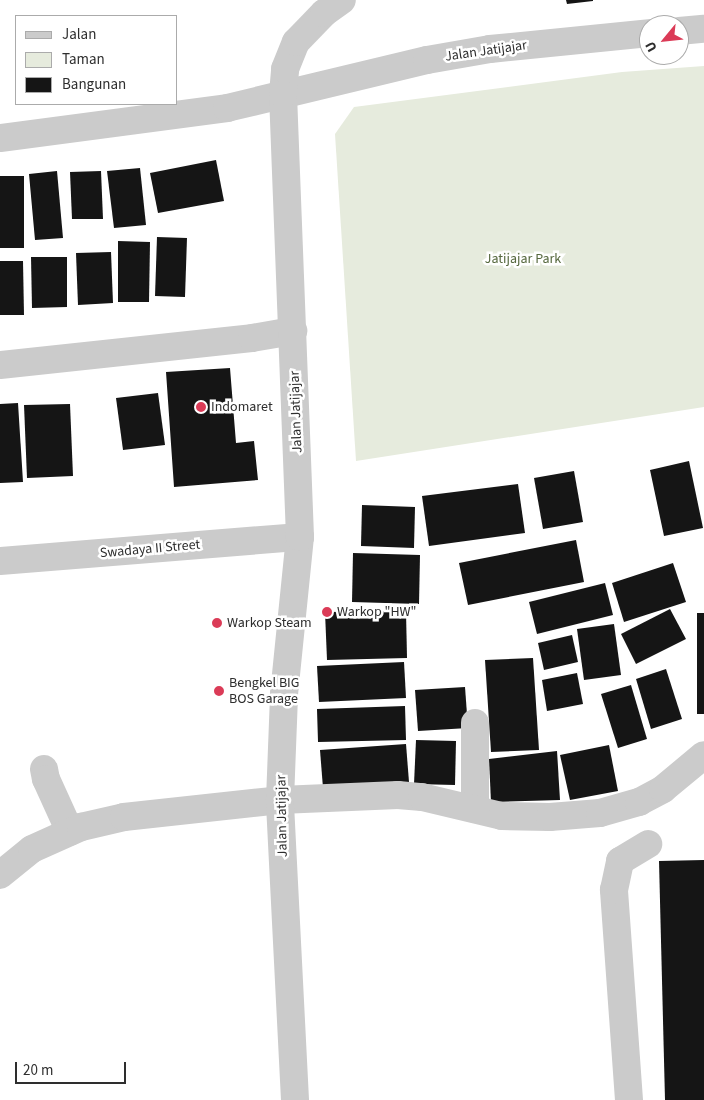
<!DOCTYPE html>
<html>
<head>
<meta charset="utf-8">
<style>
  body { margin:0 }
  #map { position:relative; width:704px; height:1100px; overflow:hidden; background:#fff; font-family:"Source Sans 3",sans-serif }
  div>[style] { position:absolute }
  .green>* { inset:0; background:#e6ebdd }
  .building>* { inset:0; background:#151515 }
  .minor>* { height:28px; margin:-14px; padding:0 14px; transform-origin:14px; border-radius:14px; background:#cbcbcb }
  .dots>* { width:14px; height:14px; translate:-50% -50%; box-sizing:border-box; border:2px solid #fff; border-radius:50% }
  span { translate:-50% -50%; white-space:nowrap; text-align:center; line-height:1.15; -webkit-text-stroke:5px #fff; paint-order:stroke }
  .street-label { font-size:14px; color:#2e2e2e }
  .park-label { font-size:14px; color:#56683e }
  .poi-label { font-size:14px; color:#2e2e2e }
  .left { translate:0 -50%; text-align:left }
  .legend { position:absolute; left:15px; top:15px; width:162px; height:90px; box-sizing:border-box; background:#fff; border:1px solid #ababab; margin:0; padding:6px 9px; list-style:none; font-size:15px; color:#2e2e2e }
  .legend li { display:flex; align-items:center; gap:10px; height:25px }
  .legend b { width:25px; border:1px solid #ababab }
  .north { position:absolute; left:639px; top:15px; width:50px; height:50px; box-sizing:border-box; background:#fff; border:1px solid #ababab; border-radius:50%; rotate:242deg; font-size:14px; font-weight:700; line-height:20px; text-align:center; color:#2e2e2e }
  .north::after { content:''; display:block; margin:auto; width:18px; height:22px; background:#db3b57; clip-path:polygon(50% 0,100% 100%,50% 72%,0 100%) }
  .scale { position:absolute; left:15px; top:1062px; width:111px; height:22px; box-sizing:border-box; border:2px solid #2e2e2e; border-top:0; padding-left:6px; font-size:15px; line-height:18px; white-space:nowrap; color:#2e2e2e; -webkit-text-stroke:4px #fff; paint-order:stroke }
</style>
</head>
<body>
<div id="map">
  <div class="green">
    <i style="clip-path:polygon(704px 66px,704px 407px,356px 461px,335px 134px,354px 107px,622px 72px)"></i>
  </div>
  <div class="building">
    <i style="clip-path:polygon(566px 0,593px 0,593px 1px,567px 4px)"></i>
    <i style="clip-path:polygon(216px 160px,224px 201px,158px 213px,150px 173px)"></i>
    <i style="clip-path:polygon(140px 168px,146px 225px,114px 228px,107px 171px)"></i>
    <i style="clip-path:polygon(57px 171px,63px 238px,35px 240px,29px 174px)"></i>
    <i style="clip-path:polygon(101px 171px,103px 219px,72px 219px,70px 172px)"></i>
    <i style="clip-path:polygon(0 176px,24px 176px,24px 248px,0 248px)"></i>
    <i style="clip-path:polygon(157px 237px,187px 238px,185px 297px,155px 296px)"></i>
    <i style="clip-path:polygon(118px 241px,150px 242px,149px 302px,118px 302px)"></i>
    <i style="clip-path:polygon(111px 252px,113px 303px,78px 305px,76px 253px)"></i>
    <i style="clip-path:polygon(31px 257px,67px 257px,67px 307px,32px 308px)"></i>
    <i style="clip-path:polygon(0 261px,23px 261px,24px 315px,0 315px)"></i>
    <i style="clip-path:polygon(230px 368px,236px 443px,254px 441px,258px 480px,174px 487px,166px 372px)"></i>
    <i style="clip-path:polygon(158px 393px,165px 445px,123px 450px,116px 398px)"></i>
    <i style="clip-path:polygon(18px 403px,23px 482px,0 483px,0 404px)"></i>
    <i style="clip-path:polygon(70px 404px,73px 476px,27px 478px,24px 405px)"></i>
    <i style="clip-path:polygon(689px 461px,703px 528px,664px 536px,650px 470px)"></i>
    <i style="clip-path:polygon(574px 471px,583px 522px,543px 529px,534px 478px)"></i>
    <i style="clip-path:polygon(518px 484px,525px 533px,429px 546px,422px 496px)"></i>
    <i style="clip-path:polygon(362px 505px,415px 507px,414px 548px,361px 546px)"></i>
    <i style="clip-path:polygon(576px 540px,584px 582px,468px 605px,459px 563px)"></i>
    <i style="clip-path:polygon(353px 553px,420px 555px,419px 604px,352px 602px)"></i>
    <i style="clip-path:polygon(673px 563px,686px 602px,624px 622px,612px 583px)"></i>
    <i style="clip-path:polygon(605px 583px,613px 615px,537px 634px,529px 602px)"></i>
    <i style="clip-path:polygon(670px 609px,686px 639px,636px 664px,621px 634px)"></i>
    <i style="clip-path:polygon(406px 611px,407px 658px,327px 660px,325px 612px)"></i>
    <i style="clip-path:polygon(697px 613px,704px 613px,704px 714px,697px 714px)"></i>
    <i style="clip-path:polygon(614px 624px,621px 675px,584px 680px,577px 629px)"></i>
    <i style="clip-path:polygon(572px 635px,578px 662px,544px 670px,538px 643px)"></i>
    <i style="clip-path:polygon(533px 658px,539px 750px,491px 752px,485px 660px)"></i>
    <i style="clip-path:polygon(404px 662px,406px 698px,319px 702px,317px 666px)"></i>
    <i style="clip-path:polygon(666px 669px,682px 719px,651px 729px,636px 679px)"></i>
    <i style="clip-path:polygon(577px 673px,583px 704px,547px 711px,542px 680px)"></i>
    <i style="clip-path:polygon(631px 685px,647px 739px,618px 748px,601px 694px)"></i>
    <i style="clip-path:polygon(465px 687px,468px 728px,418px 731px,415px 690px)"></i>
    <i style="clip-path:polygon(405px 706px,406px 740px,318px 742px,317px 709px)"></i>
    <i style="clip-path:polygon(416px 740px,456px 741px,455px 785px,414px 784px)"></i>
    <i style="clip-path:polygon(406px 744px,409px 782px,323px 788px,320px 750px)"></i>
    <i style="clip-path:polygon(609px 745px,618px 791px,570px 800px,560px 755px)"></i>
    <i style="clip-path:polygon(557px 751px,560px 800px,491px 802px,489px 759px)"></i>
    <i style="clip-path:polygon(704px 860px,704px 1100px,665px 1100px,659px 861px)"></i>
  </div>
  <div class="minor">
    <i style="left:679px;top:31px;width:25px;rotate:-5deg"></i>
    <i style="left:0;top:138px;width:229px;rotate:-7.5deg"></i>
    <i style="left:227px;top:108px;width:206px;rotate:-13.5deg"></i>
    <i style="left:427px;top:60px;width:64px;rotate:-9.9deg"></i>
    <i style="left:490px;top:49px;width:160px;rotate:-5.7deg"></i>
    <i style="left:0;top:365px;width:253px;rotate:-6.1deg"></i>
    <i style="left:252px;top:338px;width:42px;rotate:-9.7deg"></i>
    <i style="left:0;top:561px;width:301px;rotate:-4.6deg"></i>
    <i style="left:44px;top:769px;width:10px;rotate:79deg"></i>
    <i style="left:46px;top:779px;width:58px;rotate:65.6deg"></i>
    <i style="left:475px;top:809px;width:86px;rotate:-90deg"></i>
    <i style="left:0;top:875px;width:41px;rotate:-39.1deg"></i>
    <i style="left:32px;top:849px;width:54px;rotate:-24.2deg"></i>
    <i style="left:81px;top:827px;width:44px;rotate:-13.1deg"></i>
    <i style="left:124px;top:817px;width:157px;rotate:-6.2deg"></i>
    <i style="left:280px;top:800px;width:118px;rotate:-2.4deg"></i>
    <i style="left:398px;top:795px;width:24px;rotate:5deg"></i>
    <i style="left:422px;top:797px;width:82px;rotate:13.4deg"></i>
    <i style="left:502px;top:816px;width:48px;rotate:1.2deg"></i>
    <i style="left:550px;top:817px;width:50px;rotate:-4.6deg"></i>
    <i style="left:600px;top:813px;width:41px;rotate:-15.8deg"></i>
    <i style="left:639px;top:802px;width:27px;rotate:-28deg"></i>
    <i style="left:663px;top:789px;width:53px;rotate:-39.7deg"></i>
    <i style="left:295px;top:1100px;width:300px;rotate:-92.9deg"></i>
    <i style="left:280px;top:800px;width:106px;rotate:-87.8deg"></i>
    <i style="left:284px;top:694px;width:158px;rotate:-84.2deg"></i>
    <i style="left:300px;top:537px;width:443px;rotate:-92.2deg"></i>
    <i style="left:283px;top:94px;width:25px;rotate:-85deg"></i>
    <i style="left:285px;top:69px;width:29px;rotate:-68deg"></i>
    <i style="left:296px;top:42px;width:40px;rotate:-46deg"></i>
    <i style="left:324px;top:13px;width:22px;rotate:-36deg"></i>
    <i style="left:629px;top:1100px;width:211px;rotate:-94.1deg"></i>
    <i style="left:614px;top:890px;width:30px;rotate:-78deg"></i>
    <i style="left:620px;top:861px;width:33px;rotate:-31deg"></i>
  </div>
  <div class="dots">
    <i style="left:201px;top:407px;background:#db3b57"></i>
    <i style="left:327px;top:612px;background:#db3b57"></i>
    <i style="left:217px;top:623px;background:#db3b57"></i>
    <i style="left:219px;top:691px;background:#db3b57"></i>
  </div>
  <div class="street-label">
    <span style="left:486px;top:51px;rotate:-8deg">Jalan Jatijajar</span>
    <span style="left:296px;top:412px;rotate:-92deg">Jalan Jatijajar</span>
    <span style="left:150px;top:549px;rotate:-5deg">Swadaya II Street</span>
    <span style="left:282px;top:816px;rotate:-91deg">Jalan Jatijajar</span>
  </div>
  <div class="park-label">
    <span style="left:523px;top:259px">Jatijajar Park</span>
  </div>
  <div class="poi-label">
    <span class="left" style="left:211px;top:407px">Indomaret</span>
    <span class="left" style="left:337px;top:612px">Warkop "HW"</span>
    <span class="left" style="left:227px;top:623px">Warkop Steam</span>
    <span class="left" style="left:229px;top:691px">Bengkel BIG<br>BOS Garage</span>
  </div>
  <ul class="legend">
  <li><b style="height:6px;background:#cbcbcb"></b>Jalan</li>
  <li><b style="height:14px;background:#e6ebdd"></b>Taman</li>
  <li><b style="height:14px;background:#151515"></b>Bangunan</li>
  </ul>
  <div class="north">U</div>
  <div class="scale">20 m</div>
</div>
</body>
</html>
